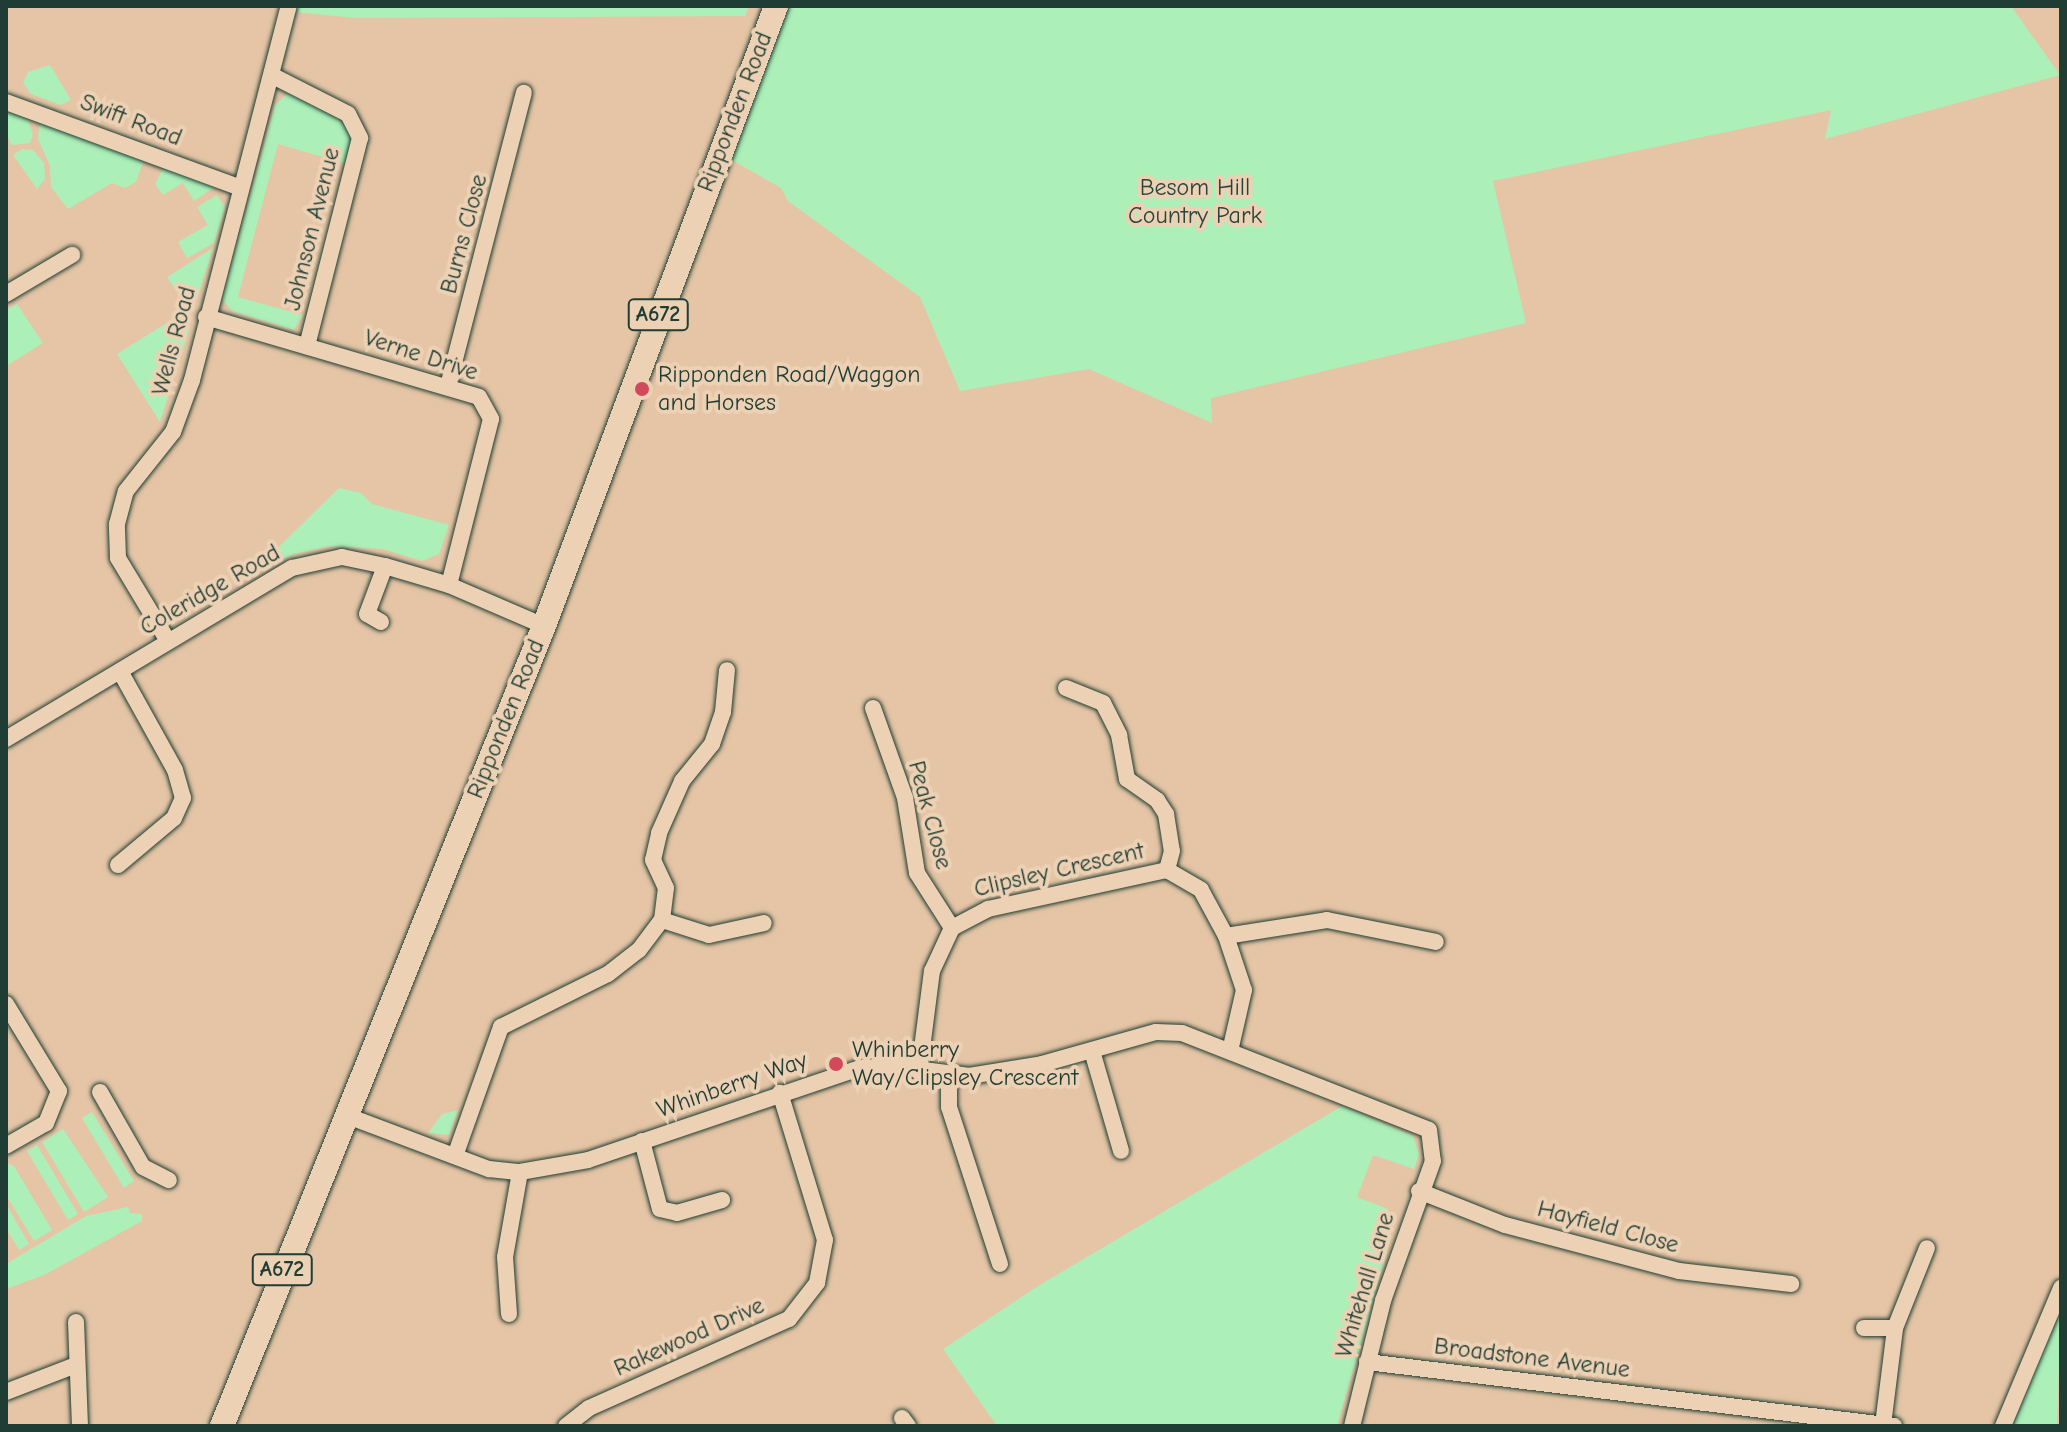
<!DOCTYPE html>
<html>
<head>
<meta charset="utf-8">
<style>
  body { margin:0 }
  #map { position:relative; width:2067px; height:1432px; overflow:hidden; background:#e5c5a5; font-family:"Comic Neue",sans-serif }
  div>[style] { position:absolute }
  .green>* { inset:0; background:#adefb8 }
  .roads { filter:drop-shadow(0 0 2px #1f3d34) drop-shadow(0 0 2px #1f3d34) }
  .minor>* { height:16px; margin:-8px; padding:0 8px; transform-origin:8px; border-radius:8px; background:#edd1b4 }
  .primary>* { height:24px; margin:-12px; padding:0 12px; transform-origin:12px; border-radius:12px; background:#edd1b4 }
  .dots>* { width:22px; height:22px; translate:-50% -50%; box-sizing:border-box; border:4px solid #edd1b4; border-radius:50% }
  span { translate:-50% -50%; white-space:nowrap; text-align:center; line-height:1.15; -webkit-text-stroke:8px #edd1b4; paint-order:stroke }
  .shield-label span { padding:2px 6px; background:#edd1b4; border:2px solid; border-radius:6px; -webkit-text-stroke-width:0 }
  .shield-label { font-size:22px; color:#1f3d34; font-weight:700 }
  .street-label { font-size:24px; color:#1f3d34 }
  .park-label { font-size:24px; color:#26463b }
  .poi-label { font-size:24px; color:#1f3d34 }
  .left { translate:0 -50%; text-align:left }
  .frame { position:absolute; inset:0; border:8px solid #1f3d34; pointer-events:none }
</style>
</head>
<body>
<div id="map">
  <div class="green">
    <i style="clip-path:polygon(296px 6px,749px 6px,745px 16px,356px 18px,294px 12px)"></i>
    <i style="clip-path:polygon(785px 6px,2011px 6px,2060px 75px,1825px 139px,1831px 110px,1493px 181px,1526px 323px,1211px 398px,1212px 423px,1089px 369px,960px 391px,920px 297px,788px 201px,781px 188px,730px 159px)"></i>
    <i style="clip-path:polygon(50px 65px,71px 100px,61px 105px,31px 94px,23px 83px,28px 72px)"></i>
    <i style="clip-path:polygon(288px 93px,344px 121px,352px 140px,347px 164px,278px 144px,238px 297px,303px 315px,294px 330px,232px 311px,222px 299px,275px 105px)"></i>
    <i style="clip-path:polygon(6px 111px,27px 116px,33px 134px,30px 143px,12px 145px,6px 134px)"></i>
    <i style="clip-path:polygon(40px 120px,145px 156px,136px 182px,125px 188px,112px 183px,68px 209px,51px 187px,50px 166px,38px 139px)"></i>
    <i style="clip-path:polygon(22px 149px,33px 150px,44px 163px,45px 179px,37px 189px,13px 155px)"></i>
    <i style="clip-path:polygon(163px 168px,212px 184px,213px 188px,194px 201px,183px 183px,163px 195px,155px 184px)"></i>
    <i style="clip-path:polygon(217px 195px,225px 207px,214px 243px,187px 258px,178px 242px,208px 225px,197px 207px)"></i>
    <i style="clip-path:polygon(213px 248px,197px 299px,177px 292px,167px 277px)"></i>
    <i style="clip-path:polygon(17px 304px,43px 343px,6px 366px,6px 310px)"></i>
    <i style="clip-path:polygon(173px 319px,190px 326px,160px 422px,117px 354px)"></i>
    <i style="clip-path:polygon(339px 488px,361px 493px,372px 504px,449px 525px,439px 554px,422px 561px,383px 549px,330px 546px,294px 554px,250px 575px)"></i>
    <i style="clip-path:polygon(1342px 1106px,1413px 1136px,1419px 1154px,1414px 1169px,1373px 1155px,1357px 1197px,1388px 1209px,1391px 1237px,1337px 1426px,997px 1426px,943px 1349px,1038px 1286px)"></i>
    <i style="clip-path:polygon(458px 1110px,449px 1135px,428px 1133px,442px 1114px)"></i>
    <i style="clip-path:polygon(92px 1112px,134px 1181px,124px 1188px,82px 1118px)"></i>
    <i style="clip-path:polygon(63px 1129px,108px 1197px,84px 1212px,42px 1142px)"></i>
    <i style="clip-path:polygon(37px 1145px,78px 1214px,68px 1220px,27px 1151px)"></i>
    <i style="clip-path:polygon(6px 1163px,14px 1166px,52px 1230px,34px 1241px,6px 1195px)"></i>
    <i style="clip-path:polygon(6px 1204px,29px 1244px,19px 1250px,6px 1228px)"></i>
    <i style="clip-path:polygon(128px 1207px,130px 1213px,142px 1214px,142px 1221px,46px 1274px,6px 1289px,6px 1264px,86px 1216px)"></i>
    <i style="clip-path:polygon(2061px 1304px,2057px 1426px,2012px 1426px)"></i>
  </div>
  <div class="roads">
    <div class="minor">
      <i style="left:273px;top:76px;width:84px;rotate:26.9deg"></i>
      <i style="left:348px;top:114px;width:27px;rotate:63deg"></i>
      <i style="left:360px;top:138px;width:215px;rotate:104.3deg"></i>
      <i style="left:6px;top:102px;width:247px;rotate:20.1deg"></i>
      <i style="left:6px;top:294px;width:77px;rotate:-30.6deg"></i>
      <i style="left:206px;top:317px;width:284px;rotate:16.3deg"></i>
      <i style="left:479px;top:397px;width:25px;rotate:61deg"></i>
      <i style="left:491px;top:419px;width:171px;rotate:104.2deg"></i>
      <i style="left:448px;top:386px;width:303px;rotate:-75.5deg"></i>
      <i style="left:381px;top:622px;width:16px;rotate:-150deg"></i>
      <i style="left:367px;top:614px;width:51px;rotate:-69.4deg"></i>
      <i style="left:168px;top:641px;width:97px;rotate:-121.1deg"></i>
      <i style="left:118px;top:558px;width:34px;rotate:-92deg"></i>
      <i style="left:117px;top:524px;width:34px;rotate:-75deg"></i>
      <i style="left:126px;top:491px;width:75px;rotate:-51.5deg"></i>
      <i style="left:173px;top:432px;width:55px;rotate:-69.9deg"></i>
      <i style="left:192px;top:380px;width:386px;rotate:-75.5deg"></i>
      <i style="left:1066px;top:688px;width:40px;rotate:22deg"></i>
      <i style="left:1103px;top:703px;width:36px;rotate:63deg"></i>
      <i style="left:1119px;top:735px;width:45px;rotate:79.7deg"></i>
      <i style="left:1127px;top:779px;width:37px;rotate:35deg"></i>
      <i style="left:1157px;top:800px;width:17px;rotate:57deg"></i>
      <i style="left:1166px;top:814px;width:37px;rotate:81deg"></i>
      <i style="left:1172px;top:851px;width:20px;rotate:105deg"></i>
      <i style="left:873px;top:708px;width:96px;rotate:70.4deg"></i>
      <i style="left:905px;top:798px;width:76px;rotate:80.9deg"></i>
      <i style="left:917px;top:873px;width:65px;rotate:57.5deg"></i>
      <i style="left:6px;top:739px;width:333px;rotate:-30.9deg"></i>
      <i style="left:292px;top:568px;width:51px;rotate:-12.4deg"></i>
      <i style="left:342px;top:557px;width:44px;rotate:11.8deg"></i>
      <i style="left:385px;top:566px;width:67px;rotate:16.5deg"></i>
      <i style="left:449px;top:585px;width:103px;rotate:23.3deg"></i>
      <i style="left:118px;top:865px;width:73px;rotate:-40deg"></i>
      <i style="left:174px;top:818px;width:22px;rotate:-66deg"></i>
      <i style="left:183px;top:798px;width:29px;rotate:-106deg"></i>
      <i style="left:175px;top:770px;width:113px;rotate:-119.1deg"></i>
      <i style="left:662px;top:920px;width:49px;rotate:17.7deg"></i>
      <i style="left:709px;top:935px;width:56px;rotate:-12.3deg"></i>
      <i style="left:1226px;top:936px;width:102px;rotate:-9deg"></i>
      <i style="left:1327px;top:920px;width:111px;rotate:11.4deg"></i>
      <i style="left:6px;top:1004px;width:102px;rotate:58.7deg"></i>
      <i style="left:59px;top:1091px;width:35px;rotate:112deg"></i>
      <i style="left:46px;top:1123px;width:46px;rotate:150.1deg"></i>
      <i style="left:1092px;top:1051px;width:104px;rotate:73.8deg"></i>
      <i style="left:919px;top:1072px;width:102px;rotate:-82.7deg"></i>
      <i style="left:932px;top:971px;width:47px;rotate:-65.1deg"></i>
      <i style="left:952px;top:928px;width:41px;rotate:-27.8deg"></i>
      <i style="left:988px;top:909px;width:183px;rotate:-12.3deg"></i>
      <i style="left:1167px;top:870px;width:39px;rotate:30deg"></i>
      <i style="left:1201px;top:890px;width:52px;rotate:61.5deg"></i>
      <i style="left:1226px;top:936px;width:57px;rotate:71.6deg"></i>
      <i style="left:1244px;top:990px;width:63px;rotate:102.9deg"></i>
      <i style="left:949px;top:1074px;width:33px;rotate:90deg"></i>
      <i style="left:949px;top:1107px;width:165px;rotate:72deg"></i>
      <i style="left:100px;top:1092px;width:86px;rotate:60.2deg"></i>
      <i style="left:143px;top:1167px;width:29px;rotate:27deg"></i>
      <i style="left:345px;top:1115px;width:154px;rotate:20.6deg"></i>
      <i style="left:489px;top:1169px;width:31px;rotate:6deg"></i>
      <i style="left:520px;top:1172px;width:69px;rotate:-10deg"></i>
      <i style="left:588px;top:1160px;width:287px;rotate:-18.7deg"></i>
      <i style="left:860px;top:1068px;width:33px;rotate:-3deg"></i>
      <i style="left:893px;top:1066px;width:77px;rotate:7.5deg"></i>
      <i style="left:969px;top:1076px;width:74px;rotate:-9.3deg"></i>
      <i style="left:1042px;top:1064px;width:118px;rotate:-15.7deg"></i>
      <i style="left:1156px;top:1032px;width:26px;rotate:2deg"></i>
      <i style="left:1182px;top:1033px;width:265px;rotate:21.4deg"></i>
      <i style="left:1429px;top:1130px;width:31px;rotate:83deg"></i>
      <i style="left:1433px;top:1161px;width:149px;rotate:109.7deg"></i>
      <i style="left:1383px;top:1301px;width:129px;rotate:103.9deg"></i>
      <i style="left:642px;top:1141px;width:70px;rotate:75.2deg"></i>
      <i style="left:660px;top:1209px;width:17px;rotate:13deg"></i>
      <i style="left:677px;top:1213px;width:47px;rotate:-16.1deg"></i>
      <i style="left:455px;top:1156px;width:137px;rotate:-70.4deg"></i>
      <i style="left:501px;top:1027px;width:119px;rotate:-26.4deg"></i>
      <i style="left:608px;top:974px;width:39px;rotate:-38deg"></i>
      <i style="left:639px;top:950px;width:38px;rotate:-53deg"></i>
      <i style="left:662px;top:920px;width:32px;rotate:-83deg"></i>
      <i style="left:666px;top:888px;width:31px;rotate:-115deg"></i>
      <i style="left:653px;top:860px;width:28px;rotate:-77deg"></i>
      <i style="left:659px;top:833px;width:57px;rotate:-66.1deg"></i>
      <i style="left:682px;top:781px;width:48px;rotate:-51deg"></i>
      <i style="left:712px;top:744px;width:34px;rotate:-71deg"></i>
      <i style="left:723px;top:712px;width:42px;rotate:-84.6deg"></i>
      <i style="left:1419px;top:1191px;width:92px;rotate:21.6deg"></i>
      <i style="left:1505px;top:1225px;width:180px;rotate:14.8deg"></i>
      <i style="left:1679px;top:1271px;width:113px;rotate:6.6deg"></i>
      <i style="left:509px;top:1314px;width:57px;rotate:-94deg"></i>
      <i style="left:505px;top:1257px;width:86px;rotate:-80deg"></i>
      <i style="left:76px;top:1322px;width:104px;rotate:87.8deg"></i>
      <i style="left:1864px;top:1328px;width:31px"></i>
      <i style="left:1367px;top:1362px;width:531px;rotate:6.92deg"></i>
      <i style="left:6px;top:1392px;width:75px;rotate:-21.1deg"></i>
      <i style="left:902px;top:1418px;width:10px;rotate:53deg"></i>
      <i style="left:1883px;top:1425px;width:98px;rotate:-82.9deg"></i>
      <i style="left:1895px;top:1328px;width:86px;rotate:-68.2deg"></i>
      <i style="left:566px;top:1426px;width:29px;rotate:-38deg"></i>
      <i style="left:589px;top:1408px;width:219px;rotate:-24deg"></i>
      <i style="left:789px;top:1319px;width:46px;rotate:-52.1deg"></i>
      <i style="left:817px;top:1283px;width:44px;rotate:-79.5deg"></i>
      <i style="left:825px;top:1240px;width:154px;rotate:-107deg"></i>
      <i style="left:2003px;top:1426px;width:150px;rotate:-67.2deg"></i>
    </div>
    <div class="primary">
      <i style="left:222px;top:1426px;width:862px;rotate:-68.08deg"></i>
      <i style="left:544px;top:626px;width:662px;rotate:-69.48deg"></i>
    </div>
  </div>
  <div class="dots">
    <i style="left:642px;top:389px;background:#d1495b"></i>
    <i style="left:836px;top:1064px;background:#d1495b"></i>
  </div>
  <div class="shield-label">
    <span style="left:658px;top:315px">A672</span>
    <span style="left:282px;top:1270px">A672</span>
  </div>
  <div class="street-label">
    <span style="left:735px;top:112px;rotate:-69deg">Ripponden Road</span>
    <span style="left:131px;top:120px;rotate:21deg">Swift Road</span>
    <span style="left:312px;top:229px;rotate:-76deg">Johnson Avenue</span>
    <span style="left:464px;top:234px;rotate:-75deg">Burns Close</span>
    <span style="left:174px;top:341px;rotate:-75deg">Wells Road</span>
    <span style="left:421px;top:355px;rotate:18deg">Verne Drive</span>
    <span style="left:210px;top:590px;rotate:-30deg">Coleridge Road</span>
    <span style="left:506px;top:719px;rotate:-68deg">Ripponden Road</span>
    <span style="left:930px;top:815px;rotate:75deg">Peak Close</span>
    <span style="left:1059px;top:870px;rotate:-13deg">Clipsley Crescent</span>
    <span style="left:732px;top:1085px;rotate:-19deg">Whinberry Way</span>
    <span style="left:1608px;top:1227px;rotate:15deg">Hayfield Close</span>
    <span style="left:1365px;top:1285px;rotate:-73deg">Whitehall Lane</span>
    <span style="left:689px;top:1337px;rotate:-24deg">Rakewood Drive</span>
    <span style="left:1532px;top:1358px;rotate:7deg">Broadstone Avenue</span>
  </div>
  <div class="park-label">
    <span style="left:1195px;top:202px">Besom Hill<br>Country Park</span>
  </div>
  <div class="poi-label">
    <span class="left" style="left:658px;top:389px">Ripponden Road/Waggon<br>and Horses</span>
    <span class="left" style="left:852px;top:1064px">Whinberry<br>Way/Clipsley Crescent</span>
  </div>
  <div class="frame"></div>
</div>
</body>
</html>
